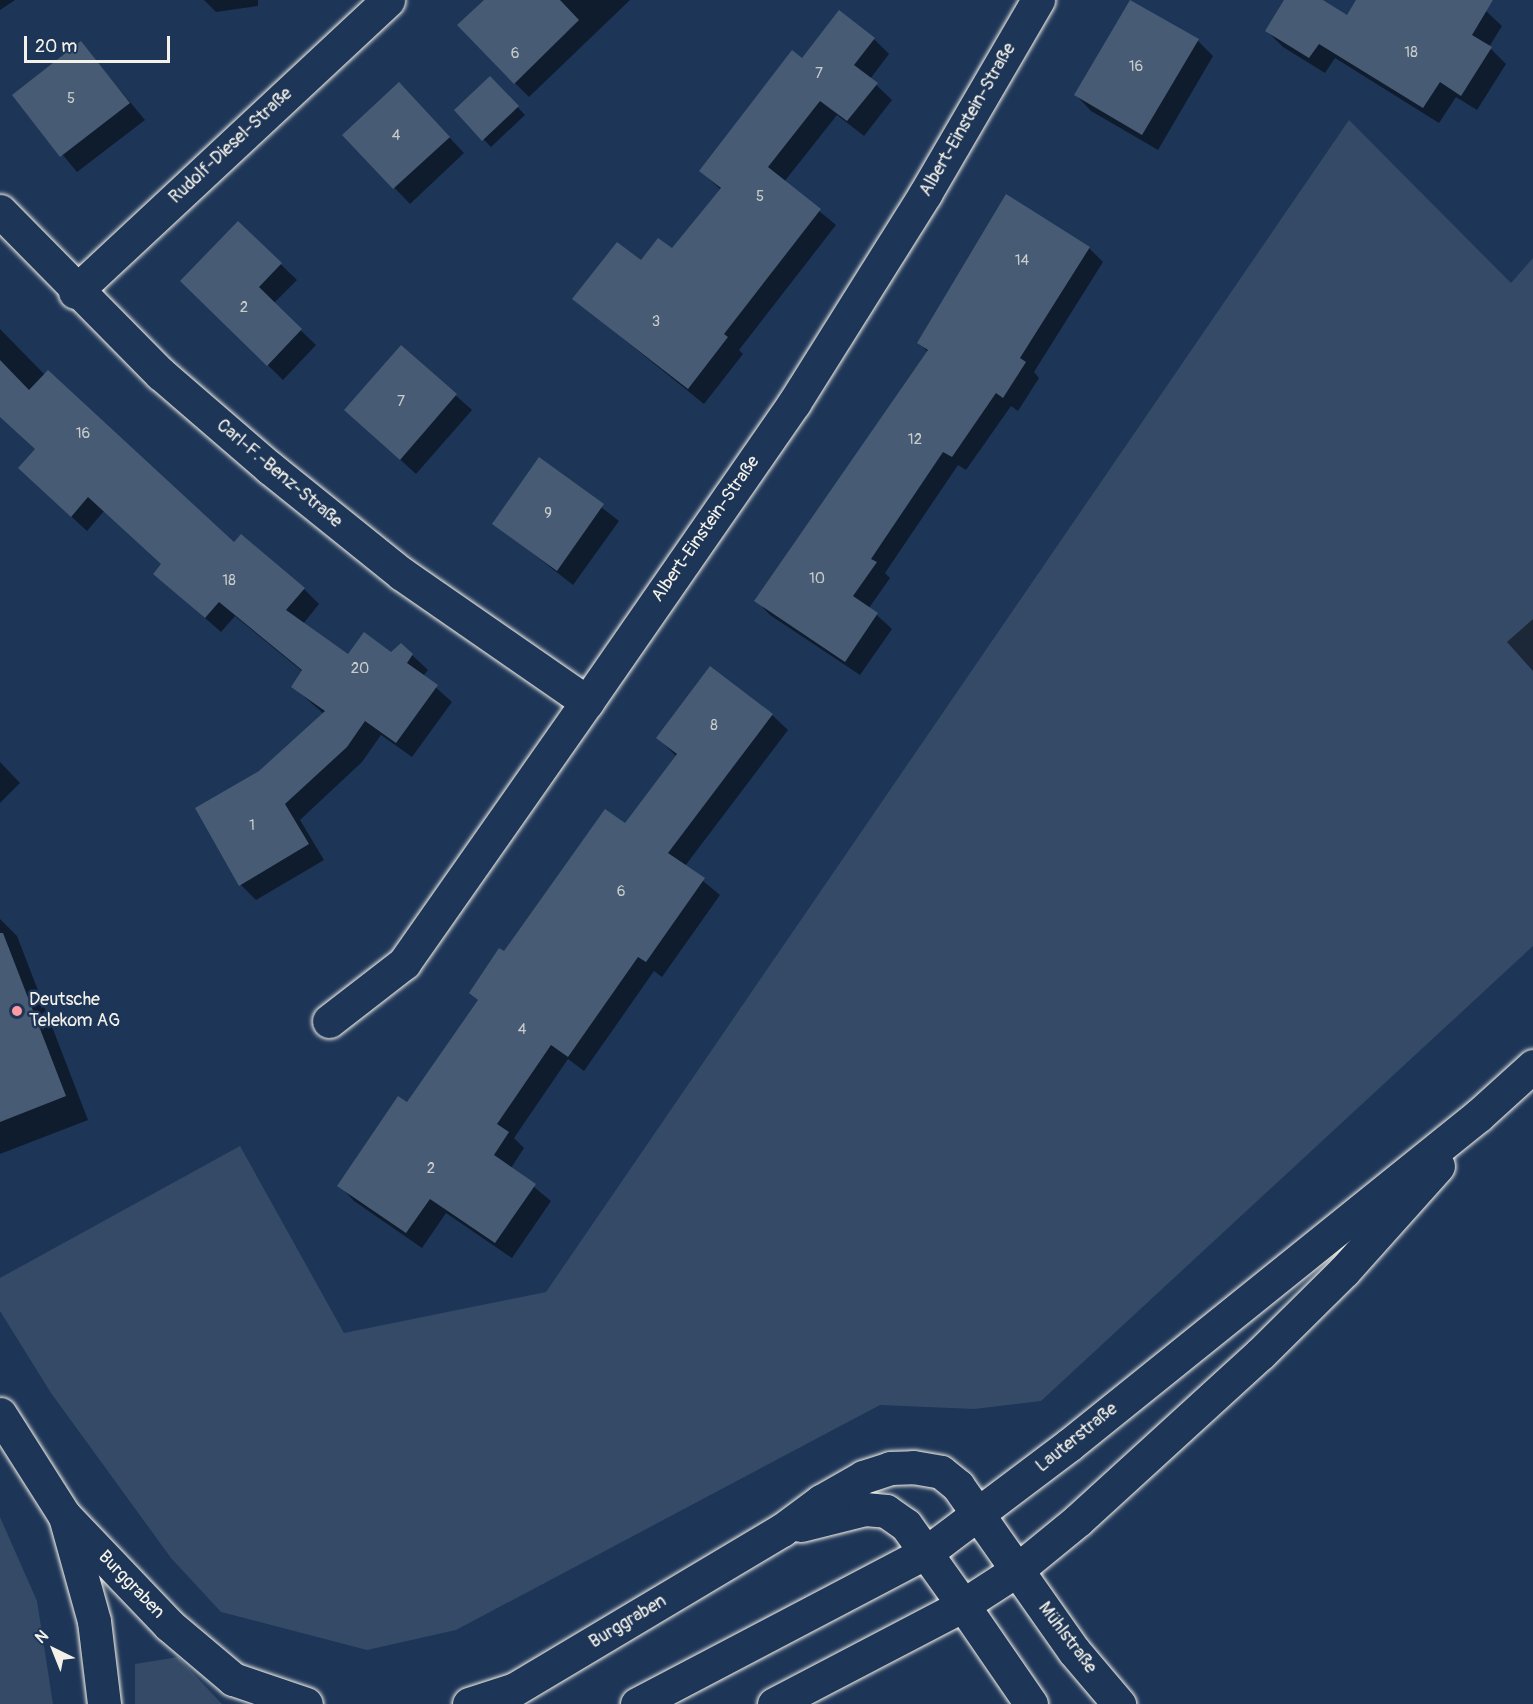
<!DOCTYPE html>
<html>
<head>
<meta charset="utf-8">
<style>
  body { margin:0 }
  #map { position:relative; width:1533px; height:1704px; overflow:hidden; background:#1d3557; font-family:Pangolin,sans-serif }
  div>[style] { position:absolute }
  .green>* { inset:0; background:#354a67 }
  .shadow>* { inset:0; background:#0007 }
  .building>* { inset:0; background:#485b74 }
  .roads { filter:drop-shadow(0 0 2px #f4f1e8) drop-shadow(0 0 2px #f4f1e8) }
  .street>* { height:33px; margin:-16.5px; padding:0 16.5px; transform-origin:16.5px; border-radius:16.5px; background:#1d3557 }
  .secondary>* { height:33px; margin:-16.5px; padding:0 16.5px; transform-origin:16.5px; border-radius:16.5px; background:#1d3557 }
  .dots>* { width:16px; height:16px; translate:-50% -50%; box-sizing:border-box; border:3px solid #1d3557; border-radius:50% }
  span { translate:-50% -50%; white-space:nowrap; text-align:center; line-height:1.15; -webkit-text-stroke:5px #1d3557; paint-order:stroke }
  .number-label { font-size:15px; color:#c9cccb }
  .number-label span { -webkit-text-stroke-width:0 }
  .street-label { font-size:18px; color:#f4f1e8 }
  .poi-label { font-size:18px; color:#f4f1e8 }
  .left { translate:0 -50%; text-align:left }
  .north { position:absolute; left:24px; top:1620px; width:60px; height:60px; -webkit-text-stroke:4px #1d3557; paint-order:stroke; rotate:317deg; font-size:16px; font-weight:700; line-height:24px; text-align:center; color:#f4f1e8 }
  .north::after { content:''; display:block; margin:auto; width:21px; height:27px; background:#f4f1e8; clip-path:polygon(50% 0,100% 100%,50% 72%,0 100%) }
  .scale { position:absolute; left:24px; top:36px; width:146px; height:27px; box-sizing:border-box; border:3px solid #f4f1e8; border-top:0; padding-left:8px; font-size:18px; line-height:21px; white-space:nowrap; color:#f4f1e8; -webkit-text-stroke:4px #1d3557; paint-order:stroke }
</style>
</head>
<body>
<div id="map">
  <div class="green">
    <i style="clip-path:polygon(1349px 120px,1511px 283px,1533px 258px,1533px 946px,1041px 1401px,974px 1409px,880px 1405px,456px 1630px,367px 1650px,221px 1612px,171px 1558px,51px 1393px,0 1311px,0 1278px,240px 1146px,344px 1333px,546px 1292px)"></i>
    <i style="clip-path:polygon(0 1517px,37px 1601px,53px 1704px,0 1704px)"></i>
    <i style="clip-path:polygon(178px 1657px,222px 1704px,135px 1704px,135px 1664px)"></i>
  </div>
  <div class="shadow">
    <i style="clip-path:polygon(0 0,15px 0,0 10px)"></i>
    <i style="clip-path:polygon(204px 0,258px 0,258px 6px,216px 12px)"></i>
    <i style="clip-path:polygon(486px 0,630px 0,529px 97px,515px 83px)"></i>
    <i style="clip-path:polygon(1286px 0,1321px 0,1347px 17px,1358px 0,1493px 0,1486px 11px,1502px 26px,1489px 47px,1506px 64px,1477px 110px,1456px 97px,1439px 123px,1335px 58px,1325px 73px,1283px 47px,1267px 31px)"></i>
    <i style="clip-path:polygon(874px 39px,889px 54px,870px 79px,892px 100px,864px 136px,837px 115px,784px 182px,836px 225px,739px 350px,743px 354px,704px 404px,574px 299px,641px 262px,672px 250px,721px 190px,701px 171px,803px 60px)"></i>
    <i style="clip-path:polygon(1198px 41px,1213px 56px,1158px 150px,1091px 111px,1076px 95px)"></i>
    <i style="clip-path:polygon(81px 43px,145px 120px,77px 172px,14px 96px)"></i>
    <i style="clip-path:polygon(490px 78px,525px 115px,491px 147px,456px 110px)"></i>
    <i style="clip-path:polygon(414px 100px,464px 153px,410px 204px,344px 135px)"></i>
    <i style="clip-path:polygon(238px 223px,297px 280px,273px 304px,316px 345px,283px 380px,198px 297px)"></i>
    <i style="clip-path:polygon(1089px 248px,1103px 262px,1034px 372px,1039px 378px,1018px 411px,1011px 406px,966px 470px,958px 465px,885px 573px,890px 578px,869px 608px,892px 629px,860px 675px,770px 615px,756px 600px,928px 352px,919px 343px)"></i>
    <i style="clip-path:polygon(0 329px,45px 375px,235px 544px,304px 589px,319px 604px,303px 624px,349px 656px,412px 655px,428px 670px,423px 676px,452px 702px,412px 757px,381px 735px,362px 762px,300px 820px,324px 860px,256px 900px,241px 885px,259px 772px,324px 714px,293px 687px,303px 672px,235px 616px,221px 632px,155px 574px,163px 565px,104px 511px,87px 531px,35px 483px,37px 450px,0 409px)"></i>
    <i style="clip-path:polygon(401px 347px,472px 410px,416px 474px,346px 410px)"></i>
    <i style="clip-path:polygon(539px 459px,619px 521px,573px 585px,494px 523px)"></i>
    <i style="clip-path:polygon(1533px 619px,1533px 671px,1507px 642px)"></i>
    <i style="clip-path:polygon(772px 715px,788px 730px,685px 866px,720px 895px,662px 977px,654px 971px,584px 1071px,568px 1059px,514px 1138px,524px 1148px,511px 1168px,551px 1201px,512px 1258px,446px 1213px,422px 1248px,354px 1201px,339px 1185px,407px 1104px,479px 1001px,471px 993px,625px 825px,677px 757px,658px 738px)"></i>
    <i style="clip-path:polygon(0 762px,20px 783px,0 803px)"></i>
    <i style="clip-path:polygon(0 919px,17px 936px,88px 1120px,0 1154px)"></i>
  </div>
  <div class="building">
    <i style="clip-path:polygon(484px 0,560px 0,579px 20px,514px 84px,457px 25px)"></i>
    <i style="clip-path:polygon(1130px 0,1199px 39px,1142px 135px,1074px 95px)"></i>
    <i style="clip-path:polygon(1284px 0,1323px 0,1347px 15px,1356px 0,1493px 0,1472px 35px,1492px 47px,1461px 96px,1440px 82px,1423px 108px,1319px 44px,1309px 58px,1265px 31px)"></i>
    <i style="clip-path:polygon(839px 10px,875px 38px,854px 65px,878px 83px,847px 121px,820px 101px,768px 167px,821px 209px,724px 334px,728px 337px,688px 389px,572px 299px,617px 242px,641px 260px,658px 238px,672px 248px,721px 188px,699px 171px,792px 50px,802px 58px)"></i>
    <i style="clip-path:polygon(81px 41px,130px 103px,60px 157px,12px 95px)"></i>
    <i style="clip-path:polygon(490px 76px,519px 106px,482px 141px,454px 110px)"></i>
    <i style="clip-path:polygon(399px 82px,450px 137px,393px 189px,342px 135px)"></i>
    <i style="clip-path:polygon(1006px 194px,1090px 247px,1020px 358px,1026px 362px,1003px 398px,996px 393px,952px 457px,943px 452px,871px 559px,877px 562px,853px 596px,878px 613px,845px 662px,754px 601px,928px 350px,917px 343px)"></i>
    <i style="clip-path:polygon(238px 221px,282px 263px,259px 287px,302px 329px,267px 366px,180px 281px)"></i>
    <i style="clip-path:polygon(401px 345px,457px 394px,400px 460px,344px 410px)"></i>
    <i style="clip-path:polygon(0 360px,29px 390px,48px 370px,234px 542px,241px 534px,305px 588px,286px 610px,348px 654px,364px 632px,391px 652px,401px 643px,413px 654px,407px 663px,438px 685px,396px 743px,365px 721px,347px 747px,285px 804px,309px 844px,239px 886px,195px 808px,259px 771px,325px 711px,291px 687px,302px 670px,219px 602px,205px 618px,153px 574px,161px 564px,88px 497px,71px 517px,18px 468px,35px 449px,0 417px)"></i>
    <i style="clip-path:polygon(539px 457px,604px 504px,557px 571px,492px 524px)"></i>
    <i style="clip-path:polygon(710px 666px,773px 714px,668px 853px,705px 878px,646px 962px,638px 957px,568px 1057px,551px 1045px,497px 1124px,509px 1132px,494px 1155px,536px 1184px,495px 1243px,430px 1199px,406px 1233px,337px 1186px,398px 1096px,407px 1102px,478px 1000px,469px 993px,499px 948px,504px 951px,605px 809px,625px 823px,677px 754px,656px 738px)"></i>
    <i style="clip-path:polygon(0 933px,3px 933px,66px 1096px,0 1122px)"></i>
  </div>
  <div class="roads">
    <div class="street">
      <i style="left:0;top:211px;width:229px;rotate:45.4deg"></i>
      <i style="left:161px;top:374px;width:144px;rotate:40.8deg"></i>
      <i style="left:270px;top:468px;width:169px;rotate:38.8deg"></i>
      <i style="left:402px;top:574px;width:225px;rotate:34.7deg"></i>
      <i style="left:75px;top:292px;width:428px;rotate:-43deg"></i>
      <i style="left:329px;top:1021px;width:95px;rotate:-37.7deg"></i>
      <i style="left:404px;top:963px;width:319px;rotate:-55deg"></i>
      <i style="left:587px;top:702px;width:364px;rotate:-55.3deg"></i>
      <i style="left:794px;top:403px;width:247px;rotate:-57.9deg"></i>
      <i style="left:925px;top:194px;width:225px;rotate:-59.8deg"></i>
      <i style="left:1017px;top:1570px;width:99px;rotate:54.9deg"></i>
      <i style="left:1074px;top:1651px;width:70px;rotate:49.7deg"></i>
      <i style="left:963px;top:1605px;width:120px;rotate:55.5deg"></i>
    </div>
    <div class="secondary">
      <i style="left:0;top:1414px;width:120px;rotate:57.6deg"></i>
      <i style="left:64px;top:1515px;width:152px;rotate:46.3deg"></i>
      <i style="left:169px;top:1625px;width:84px;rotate:40.2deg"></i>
      <i style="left:233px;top:1679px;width:77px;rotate:18.9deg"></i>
      <i style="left:66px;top:1520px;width:105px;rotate:74.5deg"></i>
      <i style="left:94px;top:1621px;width:84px;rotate:83.1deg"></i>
      <i style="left:801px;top:1525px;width:66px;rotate:-14deg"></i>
      <i style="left:865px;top:1509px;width:21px;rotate:5deg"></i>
      <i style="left:886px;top:1511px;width:24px;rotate:35deg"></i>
      <i style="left:906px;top:1525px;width:98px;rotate:54.5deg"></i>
      <i style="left:469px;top:1704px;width:48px;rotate:-18.1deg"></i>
      <i style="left:515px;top:1689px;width:311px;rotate:-30.8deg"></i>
      <i style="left:782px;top:1530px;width:49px;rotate:-36.6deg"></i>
      <i style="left:821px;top:1501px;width:48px;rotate:-29.7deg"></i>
      <i style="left:863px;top:1477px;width:28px;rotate:-18deg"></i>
      <i style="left:890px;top:1468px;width:23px;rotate:-2deg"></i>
      <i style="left:913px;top:1467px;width:28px;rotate:10deg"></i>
      <i style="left:941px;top:1472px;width:22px;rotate:39deg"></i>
      <i style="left:958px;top:1486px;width:103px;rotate:54.9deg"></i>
      <i style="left:637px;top:1704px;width:327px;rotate:-27.7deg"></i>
      <i style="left:927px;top:1552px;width:178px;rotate:-37deg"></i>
      <i style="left:1069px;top:1445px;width:526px;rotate:-38.83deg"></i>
      <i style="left:1479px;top:1115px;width:73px;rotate:-42.2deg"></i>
      <i style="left:774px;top:1704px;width:213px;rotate:-27.6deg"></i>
      <i style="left:963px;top:1605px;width:64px;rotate:-32.9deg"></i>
      <i style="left:1017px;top:1570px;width:79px;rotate:-39.3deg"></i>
      <i style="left:1078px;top:1520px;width:246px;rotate:-42.4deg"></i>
      <i style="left:1260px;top:1354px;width:118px;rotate:-44.7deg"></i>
      <i style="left:1344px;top:1271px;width:141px;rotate:-48.2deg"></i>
    </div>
  </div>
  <div class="dots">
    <i style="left:17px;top:1011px;background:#ff9aa2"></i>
  </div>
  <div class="number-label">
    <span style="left:1411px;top:53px">18</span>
    <span style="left:515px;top:54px">6</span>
    <span style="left:1136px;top:67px">16</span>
    <span style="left:819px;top:74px">7</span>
    <span style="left:71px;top:99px">5</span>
    <span style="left:396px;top:136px">4</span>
    <span style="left:760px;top:197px">5</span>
    <span style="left:1022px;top:261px">14</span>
    <span style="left:244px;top:308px">2</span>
    <span style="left:656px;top:322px">3</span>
    <span style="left:401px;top:402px">7</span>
    <span style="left:83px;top:434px">16</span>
    <span style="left:915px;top:440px">12</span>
    <span style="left:548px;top:514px">9</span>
    <span style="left:817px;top:579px">10</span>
    <span style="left:229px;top:581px">18</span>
    <span style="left:360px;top:669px">20</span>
    <span style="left:714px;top:726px">8</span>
    <span style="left:252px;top:826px">1</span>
    <span style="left:621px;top:892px">6</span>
    <span style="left:522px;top:1030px">4</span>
    <span style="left:431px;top:1169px">2</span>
  </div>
  <div class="street-label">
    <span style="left:968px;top:120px;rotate:-60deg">Albert-Einstein-Straße</span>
    <span style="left:231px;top:146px;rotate:-43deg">Rudolf-Diesel-Straße</span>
    <span style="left:279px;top:474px;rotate:40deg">Carl-F.-Benz-Straße</span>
    <span style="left:706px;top:529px;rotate:-55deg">Albert-Einstein-Straße</span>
    <span style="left:1077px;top:1438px;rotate:-39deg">Lauterstraße</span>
    <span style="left:131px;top:1585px;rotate:46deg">Burggraben</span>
    <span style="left:628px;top:1622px;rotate:-31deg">Burggraben</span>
    <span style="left:1067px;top:1638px;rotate:53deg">Mühlstraße</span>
  </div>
  <div class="poi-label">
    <span class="left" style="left:29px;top:1011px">Deutsche<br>Telekom AG</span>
  </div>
  <div class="north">N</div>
  <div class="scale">20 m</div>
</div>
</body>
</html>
